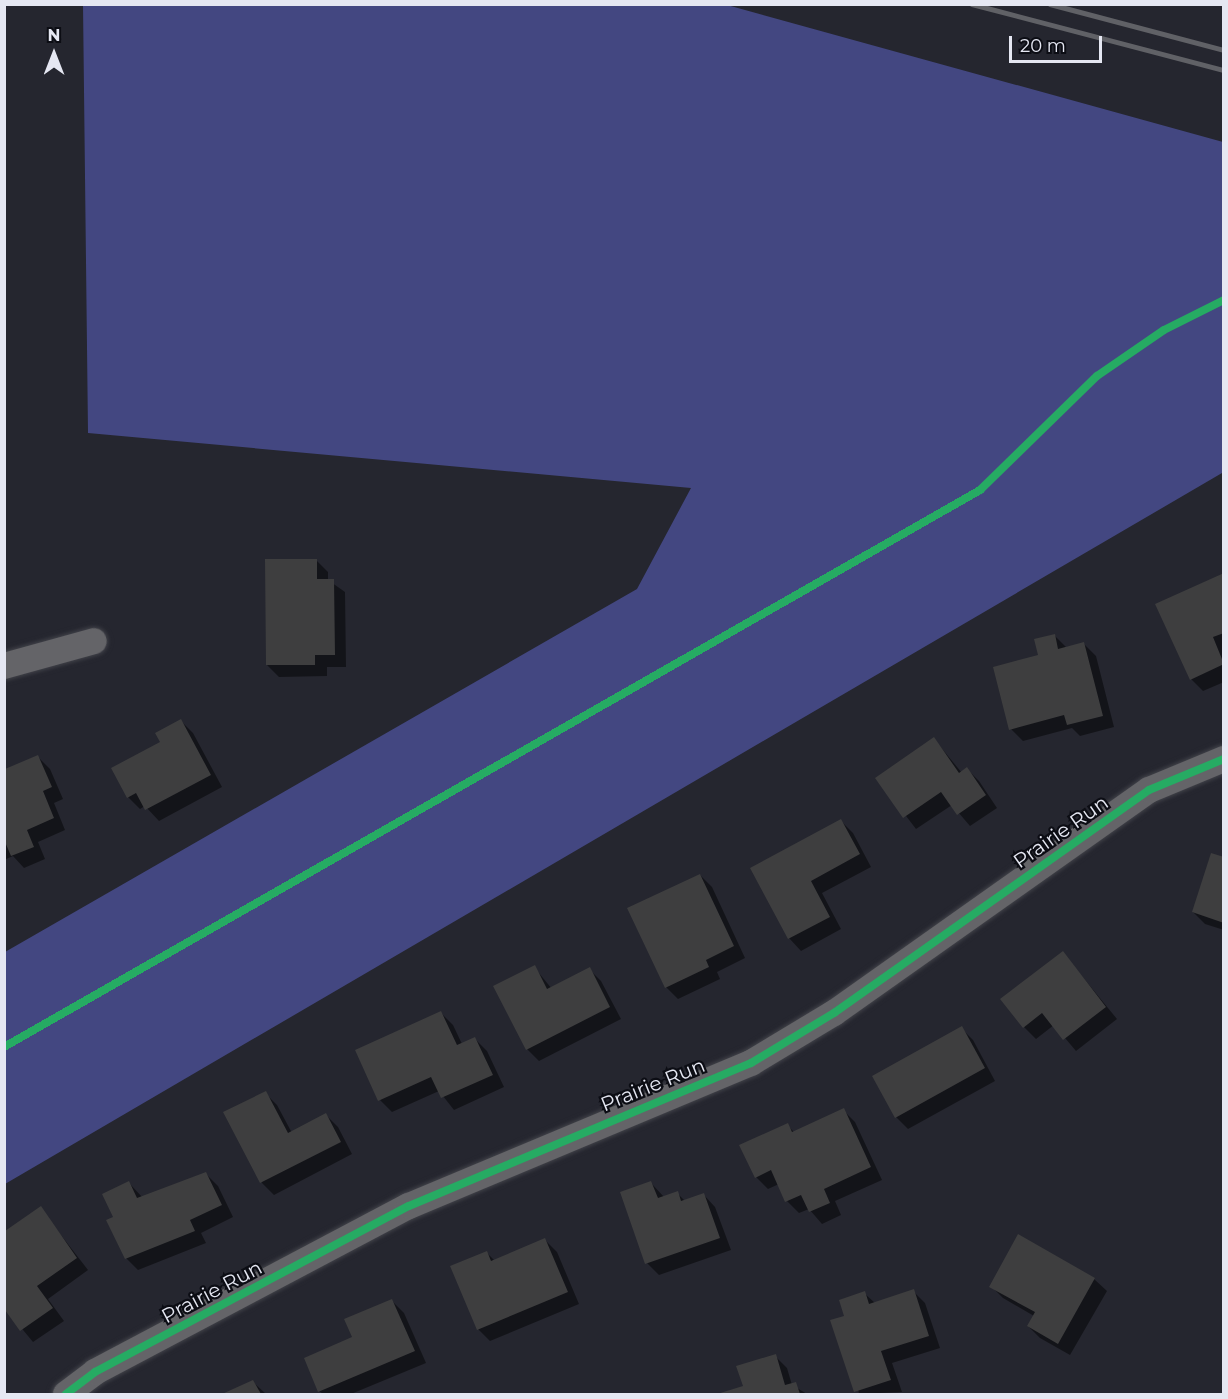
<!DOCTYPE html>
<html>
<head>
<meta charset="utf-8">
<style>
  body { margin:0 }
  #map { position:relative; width:1228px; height:1399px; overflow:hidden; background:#25262f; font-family:Montserrat,sans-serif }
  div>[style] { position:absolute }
  .forest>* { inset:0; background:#434781 }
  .shadow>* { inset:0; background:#0007 }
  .building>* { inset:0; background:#3e3e3f }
  .roads { filter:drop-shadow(0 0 2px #414249) drop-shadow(0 0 2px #414249) }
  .minor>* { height:26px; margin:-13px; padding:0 13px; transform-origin:13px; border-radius:13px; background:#646468 }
  .rail>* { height:4.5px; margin:-2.25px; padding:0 2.25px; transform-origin:2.25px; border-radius:2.25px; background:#606166 }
  .cycleway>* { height:8px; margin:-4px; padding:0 4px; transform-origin:4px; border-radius:4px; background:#26ab63 }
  span { translate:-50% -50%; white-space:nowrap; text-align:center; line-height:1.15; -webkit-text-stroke:4.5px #0c0d14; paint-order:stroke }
  .street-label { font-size:20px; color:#e5e7f2 }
  .frame { position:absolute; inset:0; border:6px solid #e5e7f2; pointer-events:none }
  .north { position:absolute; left:24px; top:24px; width:60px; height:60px; -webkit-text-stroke:4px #0c0d14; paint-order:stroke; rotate:0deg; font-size:16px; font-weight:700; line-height:24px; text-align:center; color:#e5e7f2 }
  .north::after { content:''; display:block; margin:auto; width:21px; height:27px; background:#e5e7f2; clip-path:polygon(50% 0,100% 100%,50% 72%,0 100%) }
  .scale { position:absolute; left:1009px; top:36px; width:93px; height:27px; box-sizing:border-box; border:3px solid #e5e7f2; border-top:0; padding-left:8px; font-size:18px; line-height:21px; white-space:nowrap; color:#e5e7f2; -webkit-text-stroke:4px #0c0d14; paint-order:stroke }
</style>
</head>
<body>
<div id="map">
  <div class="forest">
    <i style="clip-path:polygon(83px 5px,727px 5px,1223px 142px,1222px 473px,5px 1184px,5px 952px,637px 589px,691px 488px,88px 433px)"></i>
  </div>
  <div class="shadow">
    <i style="clip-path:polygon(316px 560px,328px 572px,328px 580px,345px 592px,346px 667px,327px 667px,327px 676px,279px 677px,267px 665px)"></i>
    <i style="clip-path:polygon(1224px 575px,1224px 682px,1203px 691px,1191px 679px)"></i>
    <i style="clip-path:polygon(1054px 635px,1066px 647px,1084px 644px,1096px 656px,1114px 727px,1080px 736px,1072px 728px,1023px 741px,1011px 729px,1040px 656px)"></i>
    <i style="clip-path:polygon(181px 721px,193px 733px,222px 787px,159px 821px,145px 806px,140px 809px,128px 797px,162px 743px)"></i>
    <i style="clip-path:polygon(934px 739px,962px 773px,967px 769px,979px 781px,997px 808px,970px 826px,952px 805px,916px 829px,877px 778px)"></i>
    <i style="clip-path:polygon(38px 757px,50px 769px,63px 799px,54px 803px,65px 830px,38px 842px,45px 859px,24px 868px,13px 856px,4px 860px,4px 771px)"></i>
    <i style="clip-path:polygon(841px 821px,853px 833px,871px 867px,822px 893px,841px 929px,801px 951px,789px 938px,752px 869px)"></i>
    <i style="clip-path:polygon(1224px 859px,1224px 930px,1205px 924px,1193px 912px)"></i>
    <i style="clip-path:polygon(700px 875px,712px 887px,745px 958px,717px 972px,720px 979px,678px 999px,666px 987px)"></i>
    <i style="clip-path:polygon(1063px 953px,1117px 1019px,1076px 1051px,1054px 1025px,1036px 1039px,1024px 1027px)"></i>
    <i style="clip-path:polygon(534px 967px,552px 989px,589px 969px,601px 981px,621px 1019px,539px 1061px,527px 1049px,495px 987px)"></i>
    <i style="clip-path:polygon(441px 1013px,453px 1025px,462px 1044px,475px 1039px,487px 1051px,504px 1087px,454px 1110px,439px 1091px,392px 1112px,380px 1100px)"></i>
    <i style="clip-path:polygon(961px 1028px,973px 1040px,995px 1081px,908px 1129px,896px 1117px)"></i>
    <i style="clip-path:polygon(265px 1093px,277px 1105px,292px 1133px,326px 1115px,338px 1127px,352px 1154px,274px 1195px,262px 1183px,226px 1113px)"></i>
    <i style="clip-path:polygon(843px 1110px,855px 1122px,882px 1180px,835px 1201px,841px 1215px,822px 1224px,809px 1209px,799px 1213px,787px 1201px,779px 1184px,768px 1189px,756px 1177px,787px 1125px,794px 1132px)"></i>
    <i style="clip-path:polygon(206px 1174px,218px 1186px,233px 1217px,201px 1233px,206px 1243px,138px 1270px,126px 1258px,115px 1217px,129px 1183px,143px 1198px)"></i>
    <i style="clip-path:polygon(651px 1183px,664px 1197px,677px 1193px,685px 1201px,703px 1194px,715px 1207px,731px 1250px,659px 1275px,647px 1263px)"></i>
    <i style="clip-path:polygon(40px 1208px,88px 1270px,48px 1299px,64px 1321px,33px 1342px,4px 1307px,4px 1233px)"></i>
    <i style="clip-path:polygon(1019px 1236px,1094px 1279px,1107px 1291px,1070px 1355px,1040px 1338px,1028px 1326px,1034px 1316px,1003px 1298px,991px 1286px)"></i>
    <i style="clip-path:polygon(545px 1240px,557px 1252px,579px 1304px,490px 1341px,478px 1329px,487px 1253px,495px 1261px)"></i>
    <i style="clip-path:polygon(913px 1291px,925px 1303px,940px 1348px,892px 1363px,902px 1392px,859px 1394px,846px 1317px,864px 1293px,875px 1303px)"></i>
    <i style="clip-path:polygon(392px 1301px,404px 1313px,426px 1363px,351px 1394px,323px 1394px,319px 1391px)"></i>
    <i style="clip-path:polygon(775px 1356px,787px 1368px,792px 1385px,807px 1394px,720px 1394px,744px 1387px)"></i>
    <i style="clip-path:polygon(253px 1382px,266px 1394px,226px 1394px)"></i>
  </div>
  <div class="building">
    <i style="clip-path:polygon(265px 559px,317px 559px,317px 579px,334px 579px,335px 655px,315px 655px,315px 665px,266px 665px)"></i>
    <i style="clip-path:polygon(1224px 573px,1224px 633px,1213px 637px,1224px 664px,1190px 680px,1155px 604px)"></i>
    <i style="clip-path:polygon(1055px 634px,1058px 649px,1084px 642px,1103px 716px,1067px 725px,1064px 715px,1009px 730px,993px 667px,1038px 655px,1034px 639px)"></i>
    <i style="clip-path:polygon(181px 719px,211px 775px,145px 810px,136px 793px,127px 798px,111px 768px,160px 742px,155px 733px)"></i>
    <i style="clip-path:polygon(934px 737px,959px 773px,967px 767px,986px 795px,957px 815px,941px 792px,903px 818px,875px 778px)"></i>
    <i style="clip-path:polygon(38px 755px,52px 787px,43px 791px,54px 818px,27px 830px,34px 847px,11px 856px,5px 842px,5px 769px)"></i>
    <i style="clip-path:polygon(841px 819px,860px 854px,811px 881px,830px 917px,788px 939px,750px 868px)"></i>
    <i style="clip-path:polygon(1211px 853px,1224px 857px,1224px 923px,1192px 912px)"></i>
    <i style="clip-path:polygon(700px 874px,734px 946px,706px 960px,709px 967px,665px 988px,627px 908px)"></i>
    <i style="clip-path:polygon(1063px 951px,1106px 1007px,1063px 1040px,1042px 1013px,1023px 1028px,1000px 999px)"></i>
    <i style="clip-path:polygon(535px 965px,547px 989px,590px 967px,610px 1007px,526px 1050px,493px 986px)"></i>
    <i style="clip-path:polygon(441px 1011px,457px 1045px,475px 1037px,493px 1075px,441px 1098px,431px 1077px,378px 1101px,355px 1050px)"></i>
    <i style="clip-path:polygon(962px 1026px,985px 1068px,895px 1118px,872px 1076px)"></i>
    <i style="clip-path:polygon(266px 1091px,288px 1133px,326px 1113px,341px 1142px,260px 1183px,223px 1112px)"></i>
    <i style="clip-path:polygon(844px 1108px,871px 1167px,824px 1189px,830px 1203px,809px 1212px,801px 1195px,785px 1202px,771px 1170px,755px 1178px,739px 1145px,788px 1123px,792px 1132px)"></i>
    <i style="clip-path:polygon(206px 1172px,222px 1205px,190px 1220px,195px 1231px,125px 1259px,106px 1220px,113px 1217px,102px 1194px,129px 1181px,137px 1198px)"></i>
    <i style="clip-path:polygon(651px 1181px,658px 1198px,678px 1191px,681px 1201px,704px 1193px,720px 1238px,645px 1264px,620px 1192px)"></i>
    <i style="clip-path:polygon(41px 1206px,77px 1258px,37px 1286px,53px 1308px,20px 1331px,5px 1310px,5px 1231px)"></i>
    <i style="clip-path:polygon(1018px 1234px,1095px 1278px,1058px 1344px,1027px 1326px,1035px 1312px,989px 1287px)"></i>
    <i style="clip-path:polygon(545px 1238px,568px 1292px,477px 1330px,450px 1266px,487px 1251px,491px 1261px)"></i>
    <i style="clip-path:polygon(914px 1289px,929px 1336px,881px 1351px,891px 1380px,854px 1392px,830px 1320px,844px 1316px,839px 1300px,865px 1291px,869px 1304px)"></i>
    <i style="clip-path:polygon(392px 1299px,415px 1351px,318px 1392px,304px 1358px,352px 1337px,344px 1319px)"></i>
    <i style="clip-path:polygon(776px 1354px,785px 1385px,796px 1382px,800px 1394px,717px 1394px,743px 1386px,736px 1366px)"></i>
    <i style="clip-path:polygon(253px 1380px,261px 1394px,222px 1394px)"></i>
  </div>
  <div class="roads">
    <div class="minor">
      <i style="left:4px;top:666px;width:93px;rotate:-15.5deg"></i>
      <i style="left:66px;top:1394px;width:36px;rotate:-37deg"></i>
      <i style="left:95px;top:1372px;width:355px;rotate:-27.9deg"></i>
      <i style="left:409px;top:1206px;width:371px;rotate:-22.7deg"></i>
      <i style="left:751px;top:1063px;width:97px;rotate:-31.1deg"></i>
      <i style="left:834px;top:1013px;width:386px;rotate:-35.3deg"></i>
      <i style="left:1149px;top:790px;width:81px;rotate:-22.5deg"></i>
    </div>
  </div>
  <div class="rail">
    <i style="left:972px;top:4px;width:260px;rotate:14.7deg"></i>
    <i style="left:1050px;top:4px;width:180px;rotate:14.8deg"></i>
  </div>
  <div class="cycleway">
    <i style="left:4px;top:1047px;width:1124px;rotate:-29.71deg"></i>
    <i style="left:980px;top:490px;width:163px;rotate:-44.3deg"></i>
    <i style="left:1097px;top:376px;width:81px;rotate:-34.5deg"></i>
    <i style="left:1164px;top:330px;width:67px;rotate:-26.6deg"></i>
    <i style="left:66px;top:1394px;width:36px;rotate:-37deg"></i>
    <i style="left:95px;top:1372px;width:355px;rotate:-27.9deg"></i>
    <i style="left:409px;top:1206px;width:371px;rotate:-22.7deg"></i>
    <i style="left:751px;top:1063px;width:97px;rotate:-31.1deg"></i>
    <i style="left:834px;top:1013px;width:386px;rotate:-35.3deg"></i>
    <i style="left:1149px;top:790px;width:81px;rotate:-22.5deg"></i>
  </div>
  <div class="street-label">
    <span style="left:1061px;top:832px;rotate:-35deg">Prairie Run</span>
    <span style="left:653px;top:1085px;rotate:-22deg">Prairie Run</span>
    <span style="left:212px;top:1292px;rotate:-28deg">Prairie Run</span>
  </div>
  <div class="frame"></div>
  <div class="north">N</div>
  <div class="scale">20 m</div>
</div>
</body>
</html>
